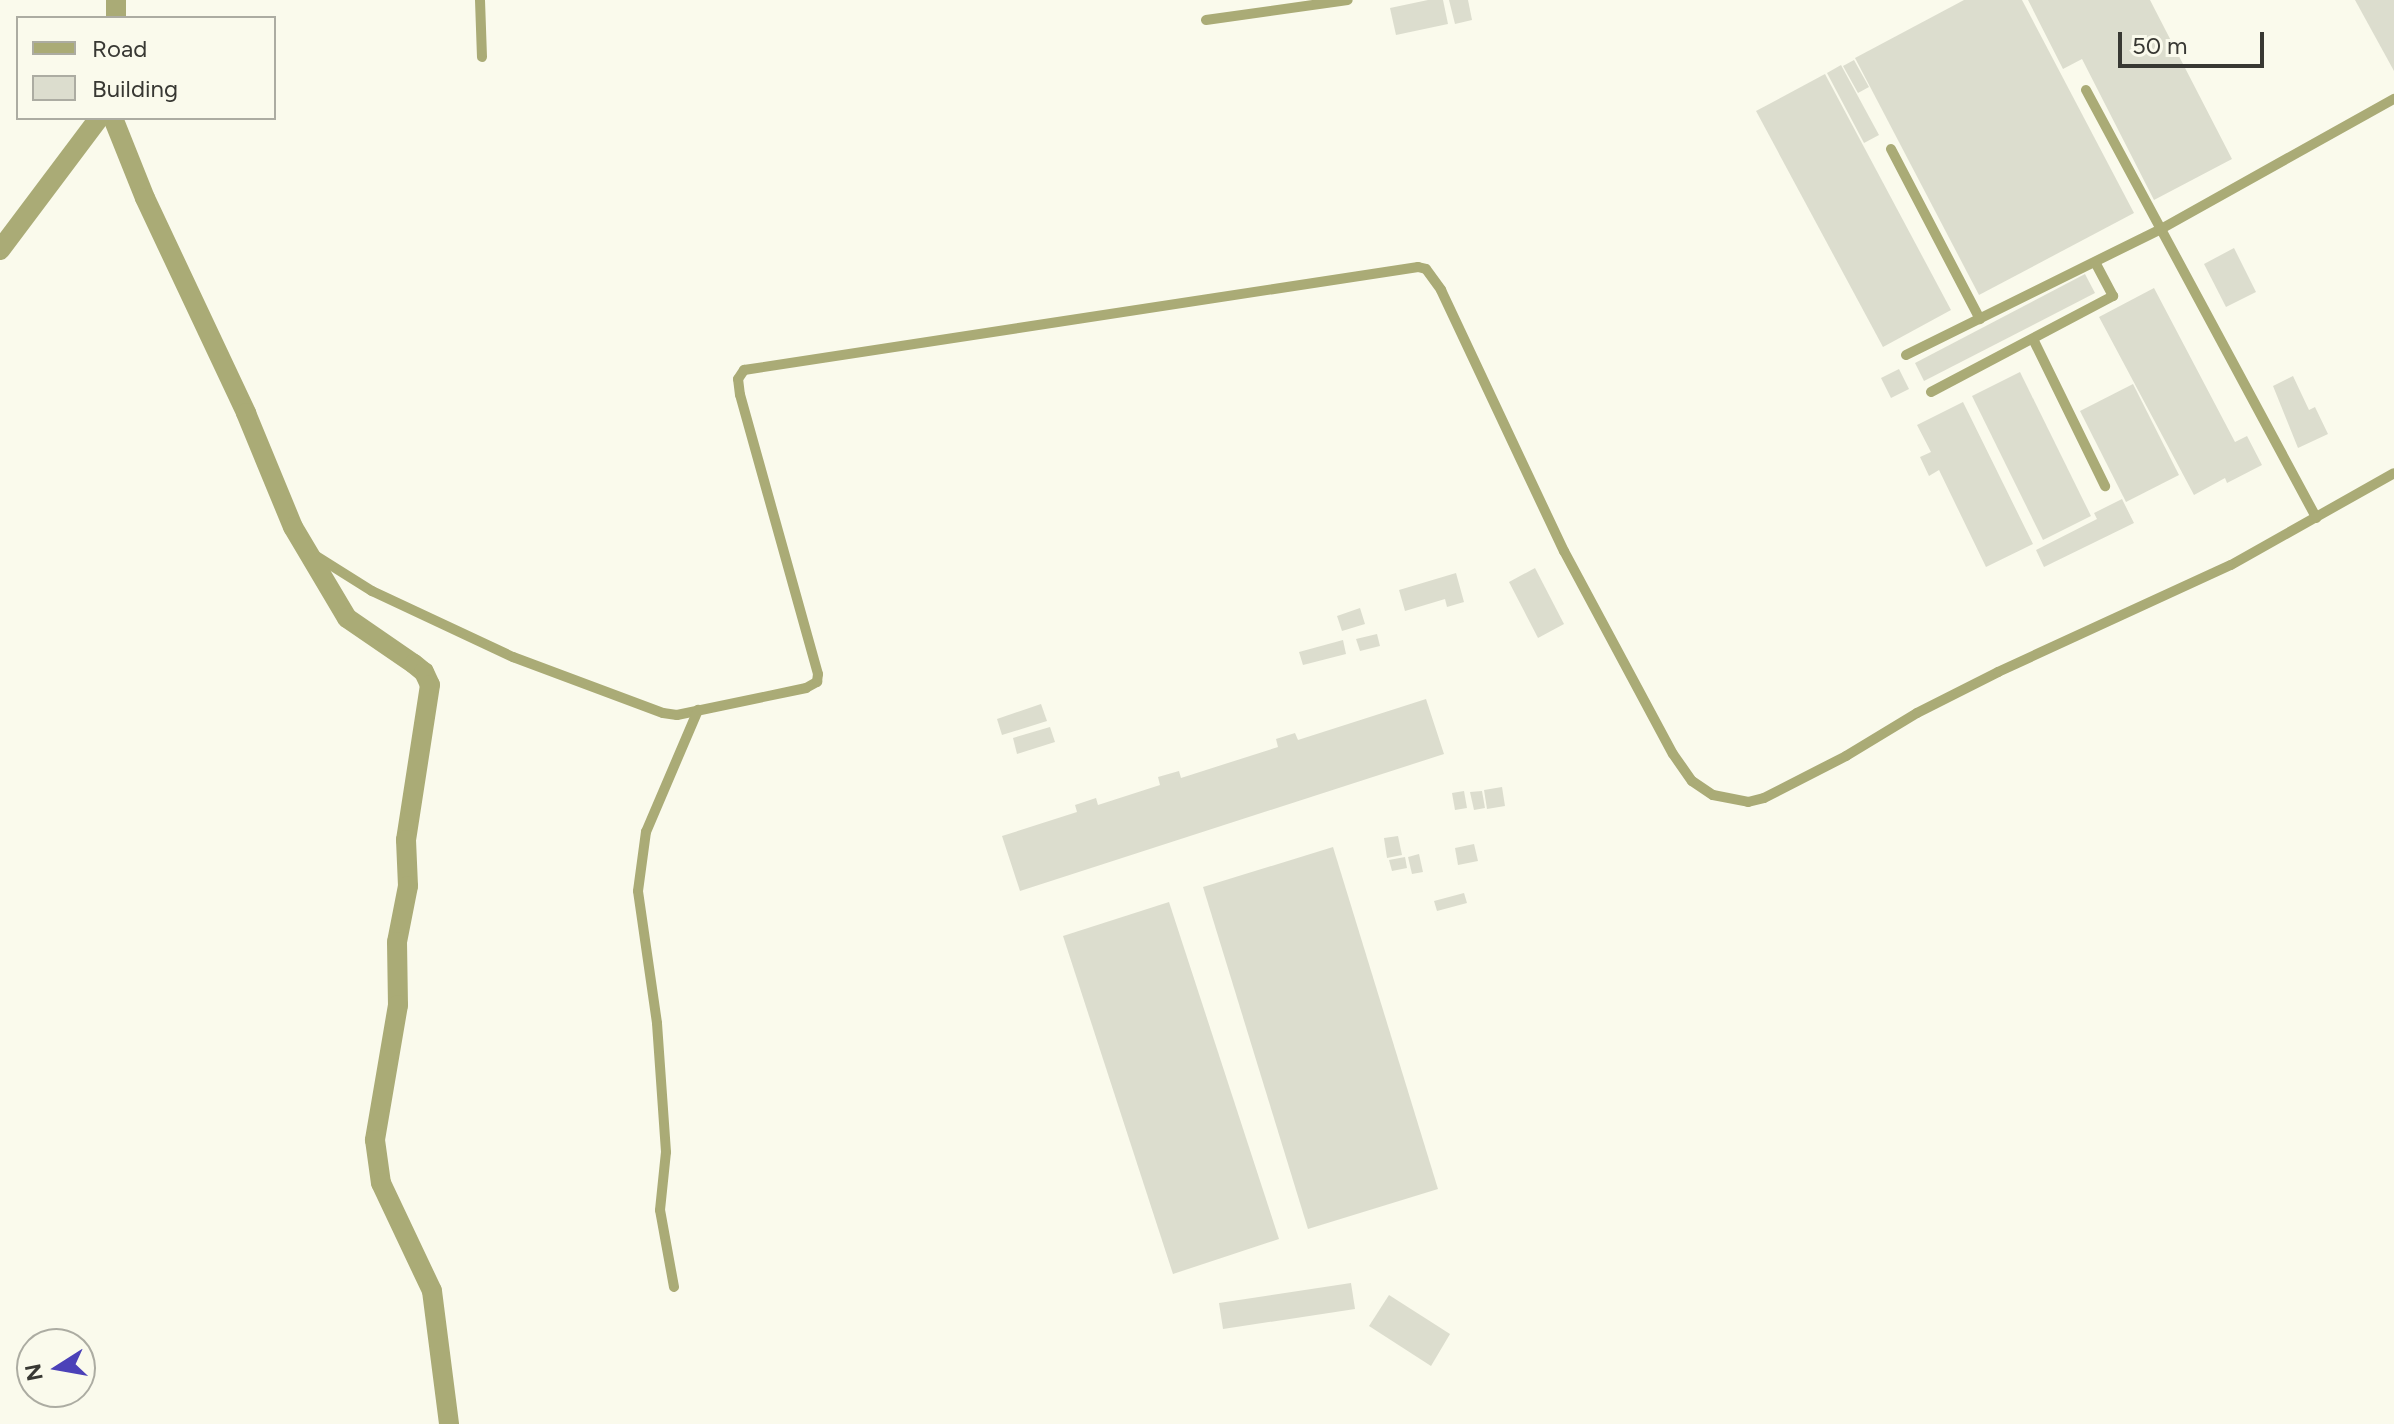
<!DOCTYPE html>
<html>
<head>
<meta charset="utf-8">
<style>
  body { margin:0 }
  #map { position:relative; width:2394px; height:1424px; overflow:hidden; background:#fafaec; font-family:Figtree,sans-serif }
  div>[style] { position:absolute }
  .building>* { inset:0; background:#dcddce }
  .lane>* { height:10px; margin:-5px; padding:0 5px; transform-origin:5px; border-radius:5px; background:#aaab76 }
  .street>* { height:20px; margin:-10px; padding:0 10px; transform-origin:10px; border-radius:10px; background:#aaab76 }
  span { translate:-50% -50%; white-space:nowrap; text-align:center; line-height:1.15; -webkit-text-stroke:6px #fafaec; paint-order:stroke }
  .legend { position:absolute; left:16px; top:16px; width:260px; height:104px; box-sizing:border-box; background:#fafaec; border:2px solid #acaca2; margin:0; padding:10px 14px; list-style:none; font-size:24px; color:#383833 }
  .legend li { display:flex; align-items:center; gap:16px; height:40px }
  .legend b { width:40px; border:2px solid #acaca2 }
  .north { position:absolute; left:16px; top:1328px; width:80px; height:80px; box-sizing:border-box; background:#fafaec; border:2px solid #acaca2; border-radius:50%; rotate:259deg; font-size:22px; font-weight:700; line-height:32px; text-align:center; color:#383833 }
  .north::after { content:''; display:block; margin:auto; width:28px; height:36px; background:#4b41b8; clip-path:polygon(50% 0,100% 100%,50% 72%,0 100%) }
  .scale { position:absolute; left:2118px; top:32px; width:146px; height:36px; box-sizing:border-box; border:4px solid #383833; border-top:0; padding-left:10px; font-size:24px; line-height:28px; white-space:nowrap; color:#383833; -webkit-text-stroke:6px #fafaec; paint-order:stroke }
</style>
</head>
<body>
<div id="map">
  <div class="building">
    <i style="clip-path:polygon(1428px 0,1443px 0,1448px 24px,1396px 35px,1390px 8px)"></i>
    <i style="clip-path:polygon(1449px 0,1468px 0,1472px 20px,1455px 24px)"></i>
    <i style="clip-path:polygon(1964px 0,2022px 0,2134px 213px,1979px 295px,1855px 58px)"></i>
    <i style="clip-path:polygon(2028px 0,2150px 0,2232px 159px,2154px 200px,2082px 59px,2063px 69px)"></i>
    <i style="clip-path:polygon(2355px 0,2394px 0,2394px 71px)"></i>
    <i style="clip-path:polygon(1854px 60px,1869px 87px,1858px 93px,1843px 66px)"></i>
    <i style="clip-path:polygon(1841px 65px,1879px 135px,1864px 143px,1827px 73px)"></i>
    <i style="clip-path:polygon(1825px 74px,1951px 310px,1883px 347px,1756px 111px)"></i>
    <i style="clip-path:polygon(2234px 248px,2256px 292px,2226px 307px,2204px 264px)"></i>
    <i style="clip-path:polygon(2085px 274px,2095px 293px,1924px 381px,1915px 363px)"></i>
    <i style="clip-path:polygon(2154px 288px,2235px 442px,2247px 436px,2262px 465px,2227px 483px,2225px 478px,2194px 495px,2099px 317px)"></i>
    <i style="clip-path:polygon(1899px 369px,1909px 389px,1891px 398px,1881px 378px)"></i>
    <i style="clip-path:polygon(2020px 372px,2091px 516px,2043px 540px,1972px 396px)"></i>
    <i style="clip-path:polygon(2293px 376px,2309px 410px,2315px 407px,2328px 434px,2298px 448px,2273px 386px)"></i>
    <i style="clip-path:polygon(2133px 384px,2179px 475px,2126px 502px,2080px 411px)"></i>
    <i style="clip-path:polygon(1963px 402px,2033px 544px,1986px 567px,1939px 470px,1929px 476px,1920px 457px,1931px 452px,1917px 425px)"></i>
    <i style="clip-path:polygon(2122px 499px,2134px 523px,2044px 567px,2036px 550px,2097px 519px,2094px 513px)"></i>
    <i style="clip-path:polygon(1535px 568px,1564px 624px,1538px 638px,1509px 582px)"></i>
    <i style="clip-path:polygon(1456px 573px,1464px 602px,1447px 607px,1445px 599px,1405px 611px,1399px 590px)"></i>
    <i style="clip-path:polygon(1360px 608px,1365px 624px,1342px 631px,1337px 616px)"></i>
    <i style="clip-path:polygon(1377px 634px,1380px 646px,1360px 651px,1356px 639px)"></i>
    <i style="clip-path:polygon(1343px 640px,1346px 654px,1303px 665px,1299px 652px)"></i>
    <i style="clip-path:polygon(1426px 699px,1444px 754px,1020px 891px,1002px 836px,1077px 812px,1075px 805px,1096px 798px,1098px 805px,1160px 785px,1158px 777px,1179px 771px,1181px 778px,1278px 747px,1276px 739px,1295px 733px,1298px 740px)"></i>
    <i style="clip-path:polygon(1041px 704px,1047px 721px,1002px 735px,997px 719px)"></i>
    <i style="clip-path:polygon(1050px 727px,1055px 742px,1017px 754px,1013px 738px)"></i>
    <i style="clip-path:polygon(1502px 787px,1505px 806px,1487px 809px,1484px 790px)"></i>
    <i style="clip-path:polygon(1464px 791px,1467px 808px,1455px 810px,1452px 793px)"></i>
    <i style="clip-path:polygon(1482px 791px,1485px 808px,1474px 810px,1470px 792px)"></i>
    <i style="clip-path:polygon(1398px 836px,1402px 855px,1387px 858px,1384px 838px)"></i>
    <i style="clip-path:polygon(1474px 844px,1478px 861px,1458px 865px,1455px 848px)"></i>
    <i style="clip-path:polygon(1333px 847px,1438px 1189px,1308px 1229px,1203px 887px)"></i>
    <i style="clip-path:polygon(1419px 854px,1423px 872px,1412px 874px,1408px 857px)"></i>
    <i style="clip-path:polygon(1405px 857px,1407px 868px,1392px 871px,1389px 860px)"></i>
    <i style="clip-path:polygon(1464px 893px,1467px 903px,1437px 911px,1434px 901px)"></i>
    <i style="clip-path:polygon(1169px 902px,1279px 1239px,1173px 1274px,1063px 936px)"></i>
    <i style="clip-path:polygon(1351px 1283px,1355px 1309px,1223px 1329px,1219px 1303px)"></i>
    <i style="clip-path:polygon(1389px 1295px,1450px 1334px,1431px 1366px,1369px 1326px)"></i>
  </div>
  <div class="lane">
    <i style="left:480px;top:0;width:57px;rotate:88deg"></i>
    <i style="left:1206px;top:20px;width:143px;rotate:-8deg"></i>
    <i style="left:2086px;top:90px;width:486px;rotate:61.7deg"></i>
    <i style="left:1891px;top:149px;width:192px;rotate:62.4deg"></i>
    <i style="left:2033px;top:339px;width:164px;rotate:63.9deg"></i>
    <i style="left:1906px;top:355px;width:284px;rotate:-26.3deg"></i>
    <i style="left:2161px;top:229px;width:267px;rotate:-29.2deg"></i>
    <i style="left:1931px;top:392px;width:206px;rotate:-27.8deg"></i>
    <i style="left:2113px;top:296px;width:38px;rotate:-118deg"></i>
    <i style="left:313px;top:554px;width:70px;rotate:32.1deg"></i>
    <i style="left:372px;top:591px;width:156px;rotate:25.1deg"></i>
    <i style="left:513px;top:657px;width:160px;rotate:20.5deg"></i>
    <i style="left:663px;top:713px;width:14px;rotate:8deg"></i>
    <i style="left:677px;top:715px;width:132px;rotate:-11.8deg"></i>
    <i style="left:806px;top:688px;width:13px;rotate:-29deg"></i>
    <i style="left:817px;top:682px;width:8px;rotate:-83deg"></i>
    <i style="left:818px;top:674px;width:290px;rotate:-105.6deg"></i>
    <i style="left:740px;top:395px;width:16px;rotate:-97deg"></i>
    <i style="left:738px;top:379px;width:11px;rotate:-56deg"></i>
    <i style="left:744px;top:370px;width:682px;rotate:-8.69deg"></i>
    <i style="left:1418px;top:267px;width:8px;rotate:14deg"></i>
    <i style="left:1426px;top:269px;width:26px;rotate:54deg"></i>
    <i style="left:1441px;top:290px;width:289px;rotate:64.8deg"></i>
    <i style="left:1564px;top:551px;width:230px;rotate:61.8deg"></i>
    <i style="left:1673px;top:754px;width:33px;rotate:55deg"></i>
    <i style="left:1692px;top:781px;width:25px;rotate:34deg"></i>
    <i style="left:1713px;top:795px;width:36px;rotate:11deg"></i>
    <i style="left:1748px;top:802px;width:16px;rotate:-14deg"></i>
    <i style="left:1764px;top:798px;width:92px;rotate:-27.1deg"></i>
    <i style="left:1846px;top:756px;width:83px;rotate:-31.2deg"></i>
    <i style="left:1917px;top:713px;width:91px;rotate:-26.8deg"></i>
    <i style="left:1998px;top:672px;width:256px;rotate:-24.7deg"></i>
    <i style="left:2231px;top:565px;width:187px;rotate:-29.4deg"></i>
    <i style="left:674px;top:1287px;width:78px;rotate:-100.3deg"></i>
    <i style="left:660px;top:1210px;width:58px;rotate:-84.1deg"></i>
    <i style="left:666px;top:1152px;width:129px;rotate:-94deg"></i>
    <i style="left:657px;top:1023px;width:133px;rotate:-98.2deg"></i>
    <i style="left:638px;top:891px;width:60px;rotate:-82.3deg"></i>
    <i style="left:646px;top:832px;width:133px;rotate:-66.9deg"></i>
  </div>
  <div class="street">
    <i style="left:116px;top:18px;width:18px;rotate:-90deg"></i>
    <i style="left:113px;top:118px;width:86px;rotate:68.2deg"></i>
    <i style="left:145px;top:198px;width:238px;rotate:64.8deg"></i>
    <i style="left:246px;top:413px;width:123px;rotate:67.6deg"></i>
    <i style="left:293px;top:527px;width:106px;rotate:59.3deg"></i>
    <i style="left:347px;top:618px;width:81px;rotate:34.5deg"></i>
    <i style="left:414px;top:664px;width:13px;rotate:39deg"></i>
    <i style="left:424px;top:672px;width:14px;rotate:65deg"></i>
    <i style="left:430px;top:685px;width:157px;rotate:98.8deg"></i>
    <i style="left:406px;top:840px;width:46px;rotate:87.5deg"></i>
    <i style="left:408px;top:886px;width:57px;rotate:101.1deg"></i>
    <i style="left:397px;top:942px;width:63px;rotate:89.1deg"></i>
    <i style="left:398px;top:1005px;width:137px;rotate:99.7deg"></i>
    <i style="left:375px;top:1140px;width:43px;rotate:82.1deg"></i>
    <i style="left:381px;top:1183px;width:119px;rotate:64.7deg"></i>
    <i style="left:432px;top:1291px;width:134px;rotate:82.7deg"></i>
    <i style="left:0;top:250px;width:165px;rotate:-53.1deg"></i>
  </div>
  <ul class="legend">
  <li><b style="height:10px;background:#aaab76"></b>Road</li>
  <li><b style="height:22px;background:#dcddce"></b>Building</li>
  </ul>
  <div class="north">N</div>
  <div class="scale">50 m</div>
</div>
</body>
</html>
